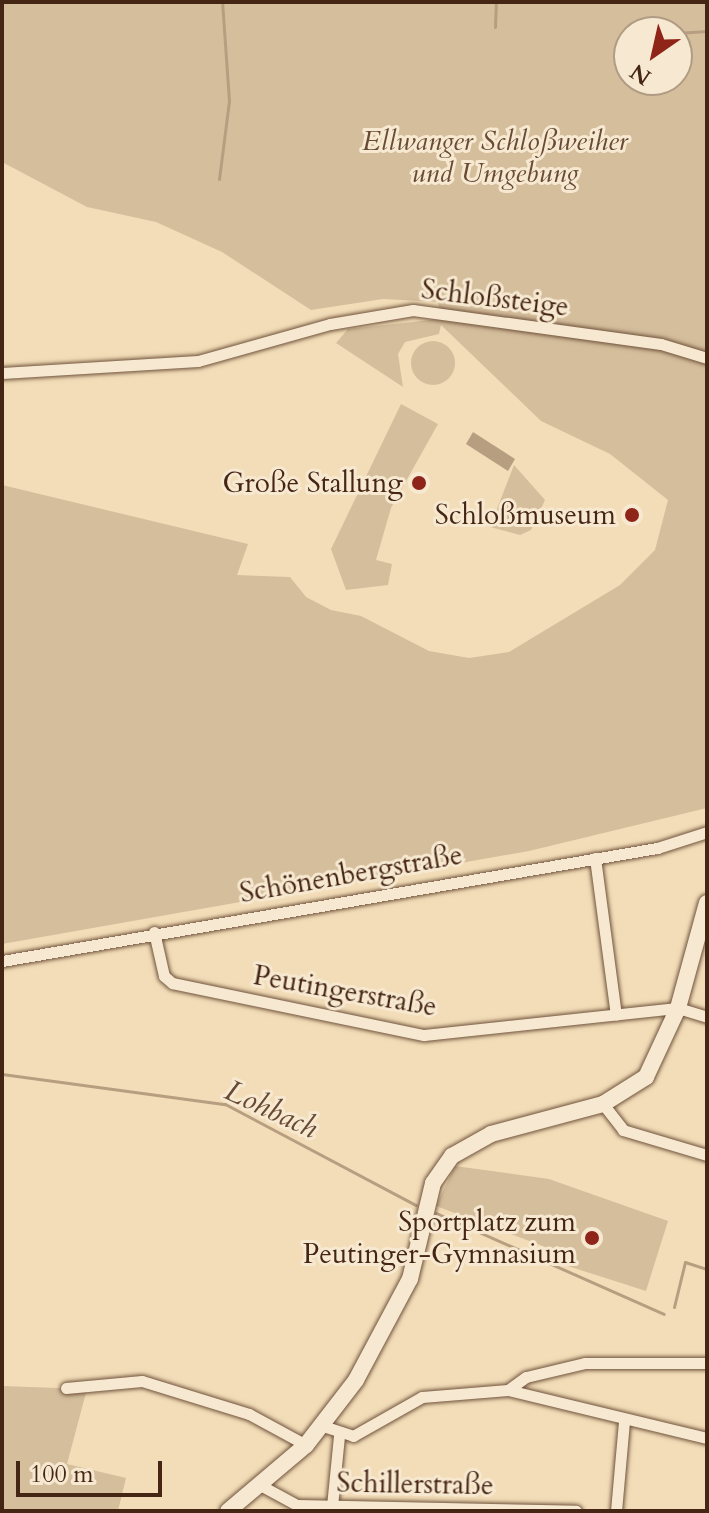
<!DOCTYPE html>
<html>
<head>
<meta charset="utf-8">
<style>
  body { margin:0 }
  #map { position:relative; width:709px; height:1513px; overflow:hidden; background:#f3ddb8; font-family:Cardo,serif }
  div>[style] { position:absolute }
  .green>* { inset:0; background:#d5be9c }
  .round { border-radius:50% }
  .water>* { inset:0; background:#b89e80 }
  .stream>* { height:3px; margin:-1.5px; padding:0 1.5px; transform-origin:1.5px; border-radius:1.5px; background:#b89e80 }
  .roads { filter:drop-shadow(0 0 2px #70533c) drop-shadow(0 0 2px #70533c) }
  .street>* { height:11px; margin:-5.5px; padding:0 5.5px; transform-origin:5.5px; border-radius:5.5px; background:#f7e9d1 }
  .secondary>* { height:16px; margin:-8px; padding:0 8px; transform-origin:8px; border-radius:8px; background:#f7e9d1 }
  .dots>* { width:22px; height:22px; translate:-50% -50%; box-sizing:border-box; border:4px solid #f7e9d1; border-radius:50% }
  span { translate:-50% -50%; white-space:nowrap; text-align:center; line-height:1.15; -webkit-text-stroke:6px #f7e9d1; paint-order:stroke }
  .park-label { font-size:28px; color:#694b35; font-style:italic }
  .street-label { font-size:28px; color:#452513 }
  .poi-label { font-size:28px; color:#452513 }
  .right { translate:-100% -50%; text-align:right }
  .water-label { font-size:30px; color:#684934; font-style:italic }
  .frame { position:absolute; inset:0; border:4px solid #452513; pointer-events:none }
  .north { position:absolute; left:613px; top:16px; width:80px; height:80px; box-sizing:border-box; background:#f7e9d1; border:2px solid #b09b85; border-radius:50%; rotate:214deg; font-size:22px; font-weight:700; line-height:32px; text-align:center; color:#452513 }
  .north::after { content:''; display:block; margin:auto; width:28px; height:36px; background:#8f2418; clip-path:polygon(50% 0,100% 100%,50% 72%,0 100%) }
  .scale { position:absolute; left:16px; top:1461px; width:146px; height:36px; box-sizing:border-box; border:4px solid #452513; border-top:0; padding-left:10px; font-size:24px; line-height:28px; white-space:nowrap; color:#452513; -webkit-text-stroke:6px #f7e9d1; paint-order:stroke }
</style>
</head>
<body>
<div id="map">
  <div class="green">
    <i style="clip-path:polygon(evenodd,2px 2px,707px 2px,707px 808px,529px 851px,2px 944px,2px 485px,248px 544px,237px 575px,290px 577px,306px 597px,331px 610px,361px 616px,429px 651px,469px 658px,509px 652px,620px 585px,655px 550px,668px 500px,610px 454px,541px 421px,441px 325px,439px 334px,405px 342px,398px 354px,403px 387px,336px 343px,348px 329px,440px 319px,438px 302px,383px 299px,311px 310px,222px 252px,156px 222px,87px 207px,2px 162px,2px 2px,629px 32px,677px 32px,677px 80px,629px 80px,629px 32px)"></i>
    <i class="round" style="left:411px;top:341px;width:44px;height:44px"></i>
    <i style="clip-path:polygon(401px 404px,438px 424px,391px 508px,376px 560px,392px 564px,388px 585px,346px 590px,331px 549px)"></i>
    <i style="clip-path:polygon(514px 465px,545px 500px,531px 530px,520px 535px,490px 527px)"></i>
    <i style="clip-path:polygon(455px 1166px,549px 1179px,668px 1221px,646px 1291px,546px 1259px,548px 1248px,436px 1206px)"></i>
    <i style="clip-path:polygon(2px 1386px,87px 1389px,67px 1464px,126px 1478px,118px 1511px,2px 1511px)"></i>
  </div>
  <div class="water">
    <i style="clip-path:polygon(473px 432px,515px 459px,508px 471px,466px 444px)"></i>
  </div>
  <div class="stream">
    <i style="left:495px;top:27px;width:25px;rotate:-88deg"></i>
    <i style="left:677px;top:33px;width:30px;rotate:-4deg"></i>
    <i style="left:219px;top:179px;width:79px;rotate:-82.7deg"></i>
    <i style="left:229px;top:101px;width:99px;rotate:-94deg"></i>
    <i style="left:2px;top:1074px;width:225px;rotate:7.7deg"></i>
    <i style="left:225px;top:1104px;width:216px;rotate:27.9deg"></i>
    <i style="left:436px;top:1213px;width:249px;rotate:23.9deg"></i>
    <i style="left:674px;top:1307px;width:46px;rotate:-76.3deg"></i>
    <i style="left:685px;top:1262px;width:23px;rotate:18deg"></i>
  </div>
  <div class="roads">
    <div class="street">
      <i style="left:2px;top:373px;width:196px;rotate:-3.5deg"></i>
      <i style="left:198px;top:361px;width:137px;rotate:-15.7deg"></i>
      <i style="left:330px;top:324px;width:84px;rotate:-9.6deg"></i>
      <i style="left:413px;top:310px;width:250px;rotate:7.8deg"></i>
      <i style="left:661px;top:344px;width:48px;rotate:16.9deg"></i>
      <i style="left:595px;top:858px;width:158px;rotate:82.4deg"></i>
      <i style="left:154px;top:932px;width:45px;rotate:77.2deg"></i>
      <i style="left:164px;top:976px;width:11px;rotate:41deg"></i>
      <i style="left:172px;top:983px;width:257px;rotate:11.7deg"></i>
      <i style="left:424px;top:1035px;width:255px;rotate:-6.1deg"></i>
      <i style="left:678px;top:1008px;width:30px;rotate:17deg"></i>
      <i style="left:2px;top:961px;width:665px;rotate:-9.79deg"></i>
      <i style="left:657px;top:848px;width:52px;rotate:-17.7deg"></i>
      <i style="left:603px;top:1104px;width:33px;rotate:52deg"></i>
      <i style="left:623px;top:1130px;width:88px;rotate:16.6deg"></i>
      <i style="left:66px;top:1388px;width:76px;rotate:-5.3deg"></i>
      <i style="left:142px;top:1381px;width:112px;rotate:17.1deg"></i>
      <i style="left:249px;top:1414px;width:65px;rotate:28.5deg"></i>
      <i style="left:508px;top:1390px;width:205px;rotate:13.6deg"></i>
      <i style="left:323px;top:1426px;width:32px;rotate:18deg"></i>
      <i style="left:353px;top:1436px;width:79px;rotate:-29.5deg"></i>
      <i style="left:422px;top:1397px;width:86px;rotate:-4.7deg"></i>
      <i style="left:508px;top:1390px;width:22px;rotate:-36deg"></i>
      <i style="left:526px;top:1377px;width:61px;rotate:-13.3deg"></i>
      <i style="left:585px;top:1363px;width:122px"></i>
      <i style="left:260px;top:1485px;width:42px;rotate:28.4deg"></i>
      <i style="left:297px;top:1505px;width:279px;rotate:1.2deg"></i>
      <i style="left:332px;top:1506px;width:70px;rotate:-84.3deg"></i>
      <i style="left:616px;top:1511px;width:90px;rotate:-84.9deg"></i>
    </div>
    <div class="secondary">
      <i style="left:228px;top:1511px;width:102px;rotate:-40.2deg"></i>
      <i style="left:306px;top:1445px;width:82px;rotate:-52.4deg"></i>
      <i style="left:356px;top:1380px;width:115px;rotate:-61.9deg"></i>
      <i style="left:410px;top:1279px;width:99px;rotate:-76.5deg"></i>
      <i style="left:433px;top:1183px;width:33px;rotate:-55deg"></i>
      <i style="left:452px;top:1156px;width:45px;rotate:-29.4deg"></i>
      <i style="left:491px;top:1134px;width:116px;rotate:-15deg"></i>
      <i style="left:603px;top:1104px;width:51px;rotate:-32.1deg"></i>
      <i style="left:646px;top:1077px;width:76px;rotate:-65.1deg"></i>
      <i style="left:678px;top:1008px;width:109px;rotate:-74.6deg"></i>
    </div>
  </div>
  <div class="dots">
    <i style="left:419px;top:483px;background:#8f2418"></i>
    <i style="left:632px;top:515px;background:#8f2418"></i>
    <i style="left:592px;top:1238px;background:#8f2418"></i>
  </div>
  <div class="park-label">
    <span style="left:495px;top:157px">Ellwanger Schloßweiher<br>und Umgebung</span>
  </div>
  <div class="street-label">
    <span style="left:495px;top:298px;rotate:7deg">Schloßsteige</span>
    <span style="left:351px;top:874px;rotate:-10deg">Schönenbergstraße</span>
    <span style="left:345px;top:991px;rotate:10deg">Peutingerstraße</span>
    <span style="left:415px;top:1484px;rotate:1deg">Schillerstraße</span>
  </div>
  <div class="poi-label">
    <span class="right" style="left:403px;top:483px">Große Stallung</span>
    <span class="right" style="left:616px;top:515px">Schloßmuseum</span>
    <span class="right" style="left:576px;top:1238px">Sportplatz zum<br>Peutinger-Gymnasium</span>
  </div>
  <div class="water-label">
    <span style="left:271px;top:1110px;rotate:25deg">Lohbach</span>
  </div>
  <div class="frame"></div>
  <div class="north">N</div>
  <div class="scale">100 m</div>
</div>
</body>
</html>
